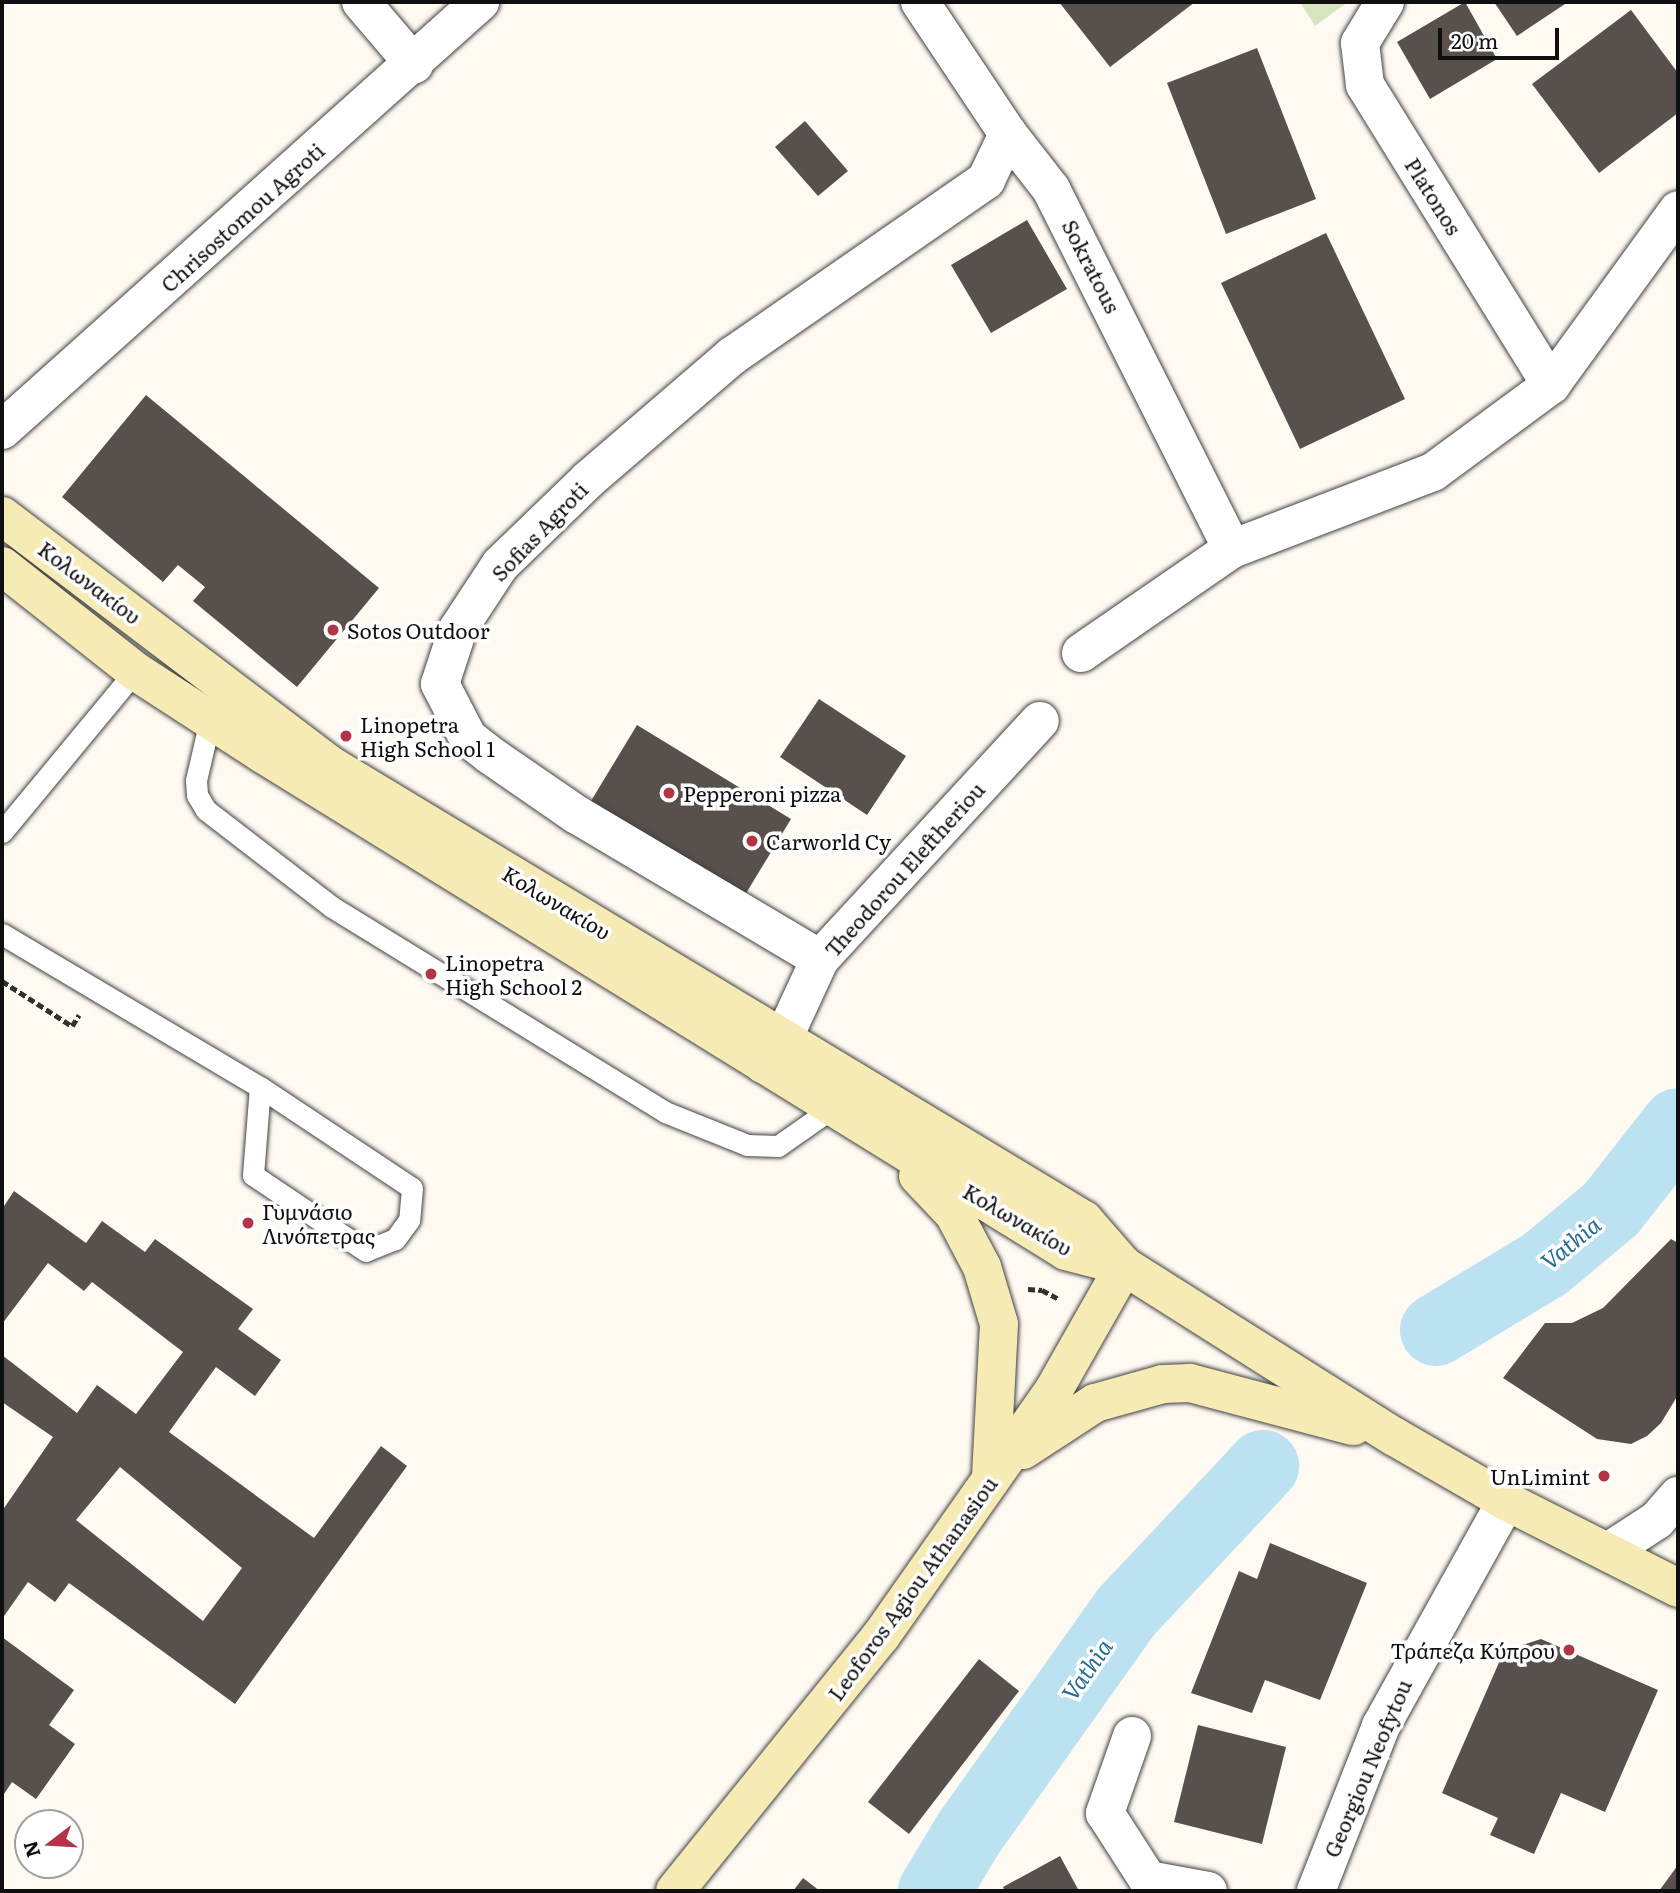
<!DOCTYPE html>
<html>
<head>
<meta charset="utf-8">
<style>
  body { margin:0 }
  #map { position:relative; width:1680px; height:1893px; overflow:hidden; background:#fefaf2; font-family:Literata,serif }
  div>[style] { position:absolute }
  .green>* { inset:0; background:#d6e5bf }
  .river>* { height:72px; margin:-36px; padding:0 36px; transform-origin:36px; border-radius:36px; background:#bce1f0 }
  .building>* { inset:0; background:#57504c }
  .path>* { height:4.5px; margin-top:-2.25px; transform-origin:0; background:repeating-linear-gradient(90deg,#313131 0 7px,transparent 0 10.5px) }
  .roads { filter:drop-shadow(0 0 2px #424242) drop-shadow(0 0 2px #424242) }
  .service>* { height:21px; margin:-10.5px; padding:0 10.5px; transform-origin:10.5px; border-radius:10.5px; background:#fff }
  .minor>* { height:38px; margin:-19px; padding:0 19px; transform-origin:19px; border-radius:19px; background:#fff }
  .tertiary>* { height:38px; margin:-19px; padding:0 19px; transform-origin:19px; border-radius:19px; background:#fff }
  .secondary>* { height:38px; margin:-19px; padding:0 19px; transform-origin:19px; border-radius:19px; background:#f6eab5 }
  .dots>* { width:19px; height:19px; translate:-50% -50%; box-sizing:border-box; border:4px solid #fff; border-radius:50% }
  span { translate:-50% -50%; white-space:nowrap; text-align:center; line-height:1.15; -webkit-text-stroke:7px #fff; paint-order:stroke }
  .street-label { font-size:21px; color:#0f0f0f }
  .poi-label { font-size:21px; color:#0f0f0f }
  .left { translate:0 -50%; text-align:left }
  .right { translate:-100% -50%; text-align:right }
  .water-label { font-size:23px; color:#256c94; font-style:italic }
  .frame { position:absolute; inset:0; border:4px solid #0f0f0f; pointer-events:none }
  .north { position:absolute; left:14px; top:1809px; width:70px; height:70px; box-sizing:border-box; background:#fff; border:2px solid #9f9f9f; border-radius:50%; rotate:253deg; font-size:19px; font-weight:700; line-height:28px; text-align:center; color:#0f0f0f }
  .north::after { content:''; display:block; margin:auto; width:24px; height:32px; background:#b13545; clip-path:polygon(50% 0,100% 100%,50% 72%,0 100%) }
  .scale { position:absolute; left:1438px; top:28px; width:121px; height:32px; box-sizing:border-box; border:4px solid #0f0f0f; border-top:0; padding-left:9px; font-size:21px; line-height:24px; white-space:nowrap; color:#0f0f0f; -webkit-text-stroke:5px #fff; paint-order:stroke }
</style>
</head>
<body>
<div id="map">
  <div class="green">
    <i style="clip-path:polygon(1300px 2px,1348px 2px,1315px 26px)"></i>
  </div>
  <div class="river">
    <i style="left:1436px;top:1330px;width:127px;rotate:-31.2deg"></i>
    <i style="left:1545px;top:1264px;width:86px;rotate:-39.8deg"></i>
    <i style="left:1611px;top:1209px;width:108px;rotate:-51.8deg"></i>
    <i style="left:934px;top:1891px;width:68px;rotate:-58.9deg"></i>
    <i style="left:969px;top:1833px;width:272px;rotate:-54.6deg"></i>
    <i style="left:1127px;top:1611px;width:199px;rotate:-46.8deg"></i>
  </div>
  <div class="building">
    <i style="clip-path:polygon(1059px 2px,1195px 2px,1110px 67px)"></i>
    <i style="clip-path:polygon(1465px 2px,1497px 59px,1430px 99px,1397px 42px)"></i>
    <i style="clip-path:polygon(1494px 2px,1568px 2px,1517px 36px)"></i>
    <i style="clip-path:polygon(1631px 10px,1678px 73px,1678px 113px,1599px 173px,1532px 84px)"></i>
    <i style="clip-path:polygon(1257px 48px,1316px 199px,1226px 234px,1167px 83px)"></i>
    <i style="clip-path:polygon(805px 121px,848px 171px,818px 196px,775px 147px)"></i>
    <i style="clip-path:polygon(1027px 220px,1067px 289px,991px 333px,951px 265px)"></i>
    <i style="clip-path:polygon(1326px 233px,1405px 399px,1300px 449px,1221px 283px)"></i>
    <i style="clip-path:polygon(146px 395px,379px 588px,297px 687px,193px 601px,205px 587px,178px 565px,163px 582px,62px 497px)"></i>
    <i style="clip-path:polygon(819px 699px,906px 756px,867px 815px,780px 757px)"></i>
    <i style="clip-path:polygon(637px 725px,791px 819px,745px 895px,591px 801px)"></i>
    <i style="clip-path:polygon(evenodd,14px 1191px,86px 1243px,102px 1221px,145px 1252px,155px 1239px,253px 1309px,238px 1329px,281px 1360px,255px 1396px,216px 1367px,169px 1432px,314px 1538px,381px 1446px,407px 1466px,235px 1704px,69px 1583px,55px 1602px,28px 1582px,2px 1619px,2px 1511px,53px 1437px,2px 1402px,2px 1355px,77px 1413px,97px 1385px,136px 1414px,183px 1352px,92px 1282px,84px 1291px,48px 1263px,2px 1324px,2px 1209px,14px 1191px,120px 1467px,242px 1568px,203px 1621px,76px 1520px,120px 1467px)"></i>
    <i style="clip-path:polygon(1671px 1239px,1678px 1243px,1678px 1395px,1661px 1423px,1647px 1436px,1631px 1444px,1597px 1439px,1503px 1378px,1545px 1323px,1572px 1323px,1603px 1308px)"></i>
    <i style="clip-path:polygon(1270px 1543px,1367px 1583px,1320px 1700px,1265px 1680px,1252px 1713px,1191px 1693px,1239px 1571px,1257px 1579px)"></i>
    <i style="clip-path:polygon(2px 1637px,74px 1690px,49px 1725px,75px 1744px,36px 1799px,12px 1782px,2px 1797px)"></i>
    <i style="clip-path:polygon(1541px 1639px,1658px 1690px,1605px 1812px,1561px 1793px,1534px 1854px,1490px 1835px,1498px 1818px,1442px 1793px,1504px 1651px)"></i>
    <i style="clip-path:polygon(979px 1659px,1019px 1691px,909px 1834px,868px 1802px)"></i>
    <i style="clip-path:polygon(1198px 1725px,1286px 1747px,1262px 1844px,1174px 1822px)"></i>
    <i style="clip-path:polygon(1060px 1856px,1079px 1891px,1005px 1891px,1003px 1887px)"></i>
    <i style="clip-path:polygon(1678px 1865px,1678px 1891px,1659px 1891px)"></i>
    <i style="clip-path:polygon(803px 1878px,820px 1891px,793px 1891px)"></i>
  </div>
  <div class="path">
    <i style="left:2px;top:981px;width:83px;rotate:32.7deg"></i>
    <i style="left:72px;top:1026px;width:13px;rotate:-58deg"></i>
    <i style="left:1028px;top:1289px;width:14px;rotate:4deg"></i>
    <i style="left:1042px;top:1290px;width:19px;rotate:28deg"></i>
  </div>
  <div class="roads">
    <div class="service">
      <i style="left:210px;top:720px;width:62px;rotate:103.1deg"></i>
      <i style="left:196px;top:780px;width:15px;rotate:86deg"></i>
      <i style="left:197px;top:795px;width:17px;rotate:59deg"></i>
      <i style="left:206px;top:810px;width:159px;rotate:37.6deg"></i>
      <i style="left:332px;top:907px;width:391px;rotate:31.6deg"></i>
      <i style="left:665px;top:1112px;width:88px;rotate:21.9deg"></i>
      <i style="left:747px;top:1145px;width:31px;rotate:2deg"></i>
      <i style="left:778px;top:1146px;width:66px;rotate:-35.1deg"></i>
      <i style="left:2px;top:832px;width:209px;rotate:-50.4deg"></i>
      <i style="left:2px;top:934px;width:300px;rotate:30.7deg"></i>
      <i style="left:260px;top:1087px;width:182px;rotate:33.6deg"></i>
      <i style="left:412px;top:1188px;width:32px;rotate:95deg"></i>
      <i style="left:409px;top:1220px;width:24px;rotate:126deg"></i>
      <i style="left:395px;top:1239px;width:31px;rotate:158deg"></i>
      <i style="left:366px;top:1251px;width:136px;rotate:-146.1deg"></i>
      <i style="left:253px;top:1175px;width:88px;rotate:-85.5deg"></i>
    </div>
    <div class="minor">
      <i style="left:361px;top:2px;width:82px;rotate:49.5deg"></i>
      <i style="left:920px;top:2px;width:159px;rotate:56.3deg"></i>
      <i style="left:1008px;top:134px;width:70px;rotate:52deg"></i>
      <i style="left:1051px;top:189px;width:403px;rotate:63.3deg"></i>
      <i style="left:1385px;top:2px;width:48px;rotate:121.4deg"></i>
      <i style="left:1360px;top:43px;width:42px;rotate:83.2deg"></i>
      <i style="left:1365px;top:85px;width:353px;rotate:58.2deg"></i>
      <i style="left:2px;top:430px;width:642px;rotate:-41.84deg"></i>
      <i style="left:1081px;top:653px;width:183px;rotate:-34.6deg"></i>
      <i style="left:1232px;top:549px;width:215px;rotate:-21deg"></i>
      <i style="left:1433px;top:472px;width:147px;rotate:-36.4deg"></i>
      <i style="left:1551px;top:385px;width:216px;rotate:-54deg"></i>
      <i style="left:820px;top:959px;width:282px;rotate:-149.3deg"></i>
      <i style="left:577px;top:815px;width:106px;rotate:-145.4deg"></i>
      <i style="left:490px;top:755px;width:28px;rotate:-142deg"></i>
      <i style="left:468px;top:738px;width:61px;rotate:-117.4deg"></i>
      <i style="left:440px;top:684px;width:58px;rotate:-71.9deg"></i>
      <i style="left:458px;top:629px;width:77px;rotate:-56.7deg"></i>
      <i style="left:500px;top:565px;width:124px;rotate:-44deg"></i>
      <i style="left:589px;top:479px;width:189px;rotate:-40.7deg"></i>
      <i style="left:732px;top:356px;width:309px;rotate:-34.7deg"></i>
      <i style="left:986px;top:180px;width:51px;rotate:-64.4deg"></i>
      <i style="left:763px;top:1064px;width:32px;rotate:-51deg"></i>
      <i style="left:783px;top:1039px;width:88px;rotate:-65.2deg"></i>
      <i style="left:820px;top:959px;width:324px;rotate:-47.3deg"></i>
      <i style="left:1132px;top:1736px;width:82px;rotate:109.3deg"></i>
      <i style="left:1105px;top:1813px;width:80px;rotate:57.3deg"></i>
      <i style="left:1148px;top:1880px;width:61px;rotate:10.4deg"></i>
    </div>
    <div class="tertiary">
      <i style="left:1611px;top:1550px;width:55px;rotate:-33.1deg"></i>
      <i style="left:1657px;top:1520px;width:32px;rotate:-49deg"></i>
      <i style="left:1316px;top:1891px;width:177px;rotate:-68.5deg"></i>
      <i style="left:1381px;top:1726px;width:257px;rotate:-60.9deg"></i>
    </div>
    <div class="secondary">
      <i style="left:2px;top:516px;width:412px;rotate:37.2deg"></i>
      <i style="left:330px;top:765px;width:881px;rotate:31.11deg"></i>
      <i style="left:1084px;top:1220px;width:61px;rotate:49deg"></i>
      <i style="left:1124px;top:1266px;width:320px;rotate:32.3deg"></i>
      <i style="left:1395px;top:1437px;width:128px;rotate:30deg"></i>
      <i style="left:1506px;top:1501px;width:193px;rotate:26.8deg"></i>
      <i style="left:2px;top:566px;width:169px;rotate:38.3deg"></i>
      <i style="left:135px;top:671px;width:153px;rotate:33deg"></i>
      <i style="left:263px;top:754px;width:944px;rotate:31.75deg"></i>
      <i style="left:1066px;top:1251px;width:60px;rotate:14.5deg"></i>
      <i style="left:918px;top:1176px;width:52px;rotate:46.5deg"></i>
      <i style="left:954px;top:1214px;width:60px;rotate:62.2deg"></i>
      <i style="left:982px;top:1267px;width:59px;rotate:73.4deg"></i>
      <i style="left:999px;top:1324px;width:155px;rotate:93deg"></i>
      <i style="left:1023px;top:1450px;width:86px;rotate:-33.1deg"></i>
      <i style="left:1095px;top:1403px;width:71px;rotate:-15.6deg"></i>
      <i style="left:1163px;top:1384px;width:27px;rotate:-2deg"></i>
      <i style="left:1190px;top:1383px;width:169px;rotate:14.8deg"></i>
      <i style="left:675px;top:1891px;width:328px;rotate:-51.1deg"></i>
      <i style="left:881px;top:1636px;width:297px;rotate:-54.9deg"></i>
      <i style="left:1052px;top:1393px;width:146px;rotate:-60.4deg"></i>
    </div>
  </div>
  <div class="dots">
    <i style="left:333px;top:630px;background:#b13545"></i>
    <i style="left:346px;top:736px;background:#b13545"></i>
    <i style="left:669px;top:793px;background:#b13545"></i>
    <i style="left:752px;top:841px;background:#b13545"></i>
    <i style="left:431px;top:974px;background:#b13545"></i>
    <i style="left:248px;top:1223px;background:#b13545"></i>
    <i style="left:1604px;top:1476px;background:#b13545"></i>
    <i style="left:1569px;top:1650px;background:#b13545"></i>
  </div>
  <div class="street-label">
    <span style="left:1434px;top:196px;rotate:58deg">Platonos</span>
    <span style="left:242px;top:217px;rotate:-42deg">Chrisostomou Agroti</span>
    <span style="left:1092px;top:266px;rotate:63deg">Sokratous</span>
    <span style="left:539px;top:531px;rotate:-46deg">Sofias Agroti</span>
    <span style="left:90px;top:582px;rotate:37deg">Κολωνακίου</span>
    <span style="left:904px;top:869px;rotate:-48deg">Theodorou Eleftheriou</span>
    <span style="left:557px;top:902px;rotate:31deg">Κολωνακίου</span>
    <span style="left:1018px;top:1219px;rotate:30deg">Κολωνακίου</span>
    <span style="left:912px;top:1588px;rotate:-54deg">Leoforos Agiou Athanasiou</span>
    <span style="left:1367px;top:1768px;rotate:-67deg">Georgiou Neofytou</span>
  </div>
  <div class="poi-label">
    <span class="left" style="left:347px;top:630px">Sotos Outdoor</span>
    <span class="left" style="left:360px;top:736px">Linopetra<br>High School 1</span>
    <span class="left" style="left:683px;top:793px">Pepperoni pizza</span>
    <span class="left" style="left:766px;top:841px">Carworld Cy</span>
    <span class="left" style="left:445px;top:974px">Linopetra<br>High School 2</span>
    <span class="left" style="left:262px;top:1223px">Γυμνάσιο<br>Λινόπετρας</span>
    <span class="right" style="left:1590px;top:1476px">UnLimint</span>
    <span class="right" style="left:1555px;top:1650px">Τράπεζα Κύπρου</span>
  </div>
  <div class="water-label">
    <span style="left:1570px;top:1242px;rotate:-39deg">Vathia</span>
    <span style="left:1086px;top:1669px;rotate:-55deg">Vathia</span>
  </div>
  <div class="frame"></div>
  <div class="north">N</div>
  <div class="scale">20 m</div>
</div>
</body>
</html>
